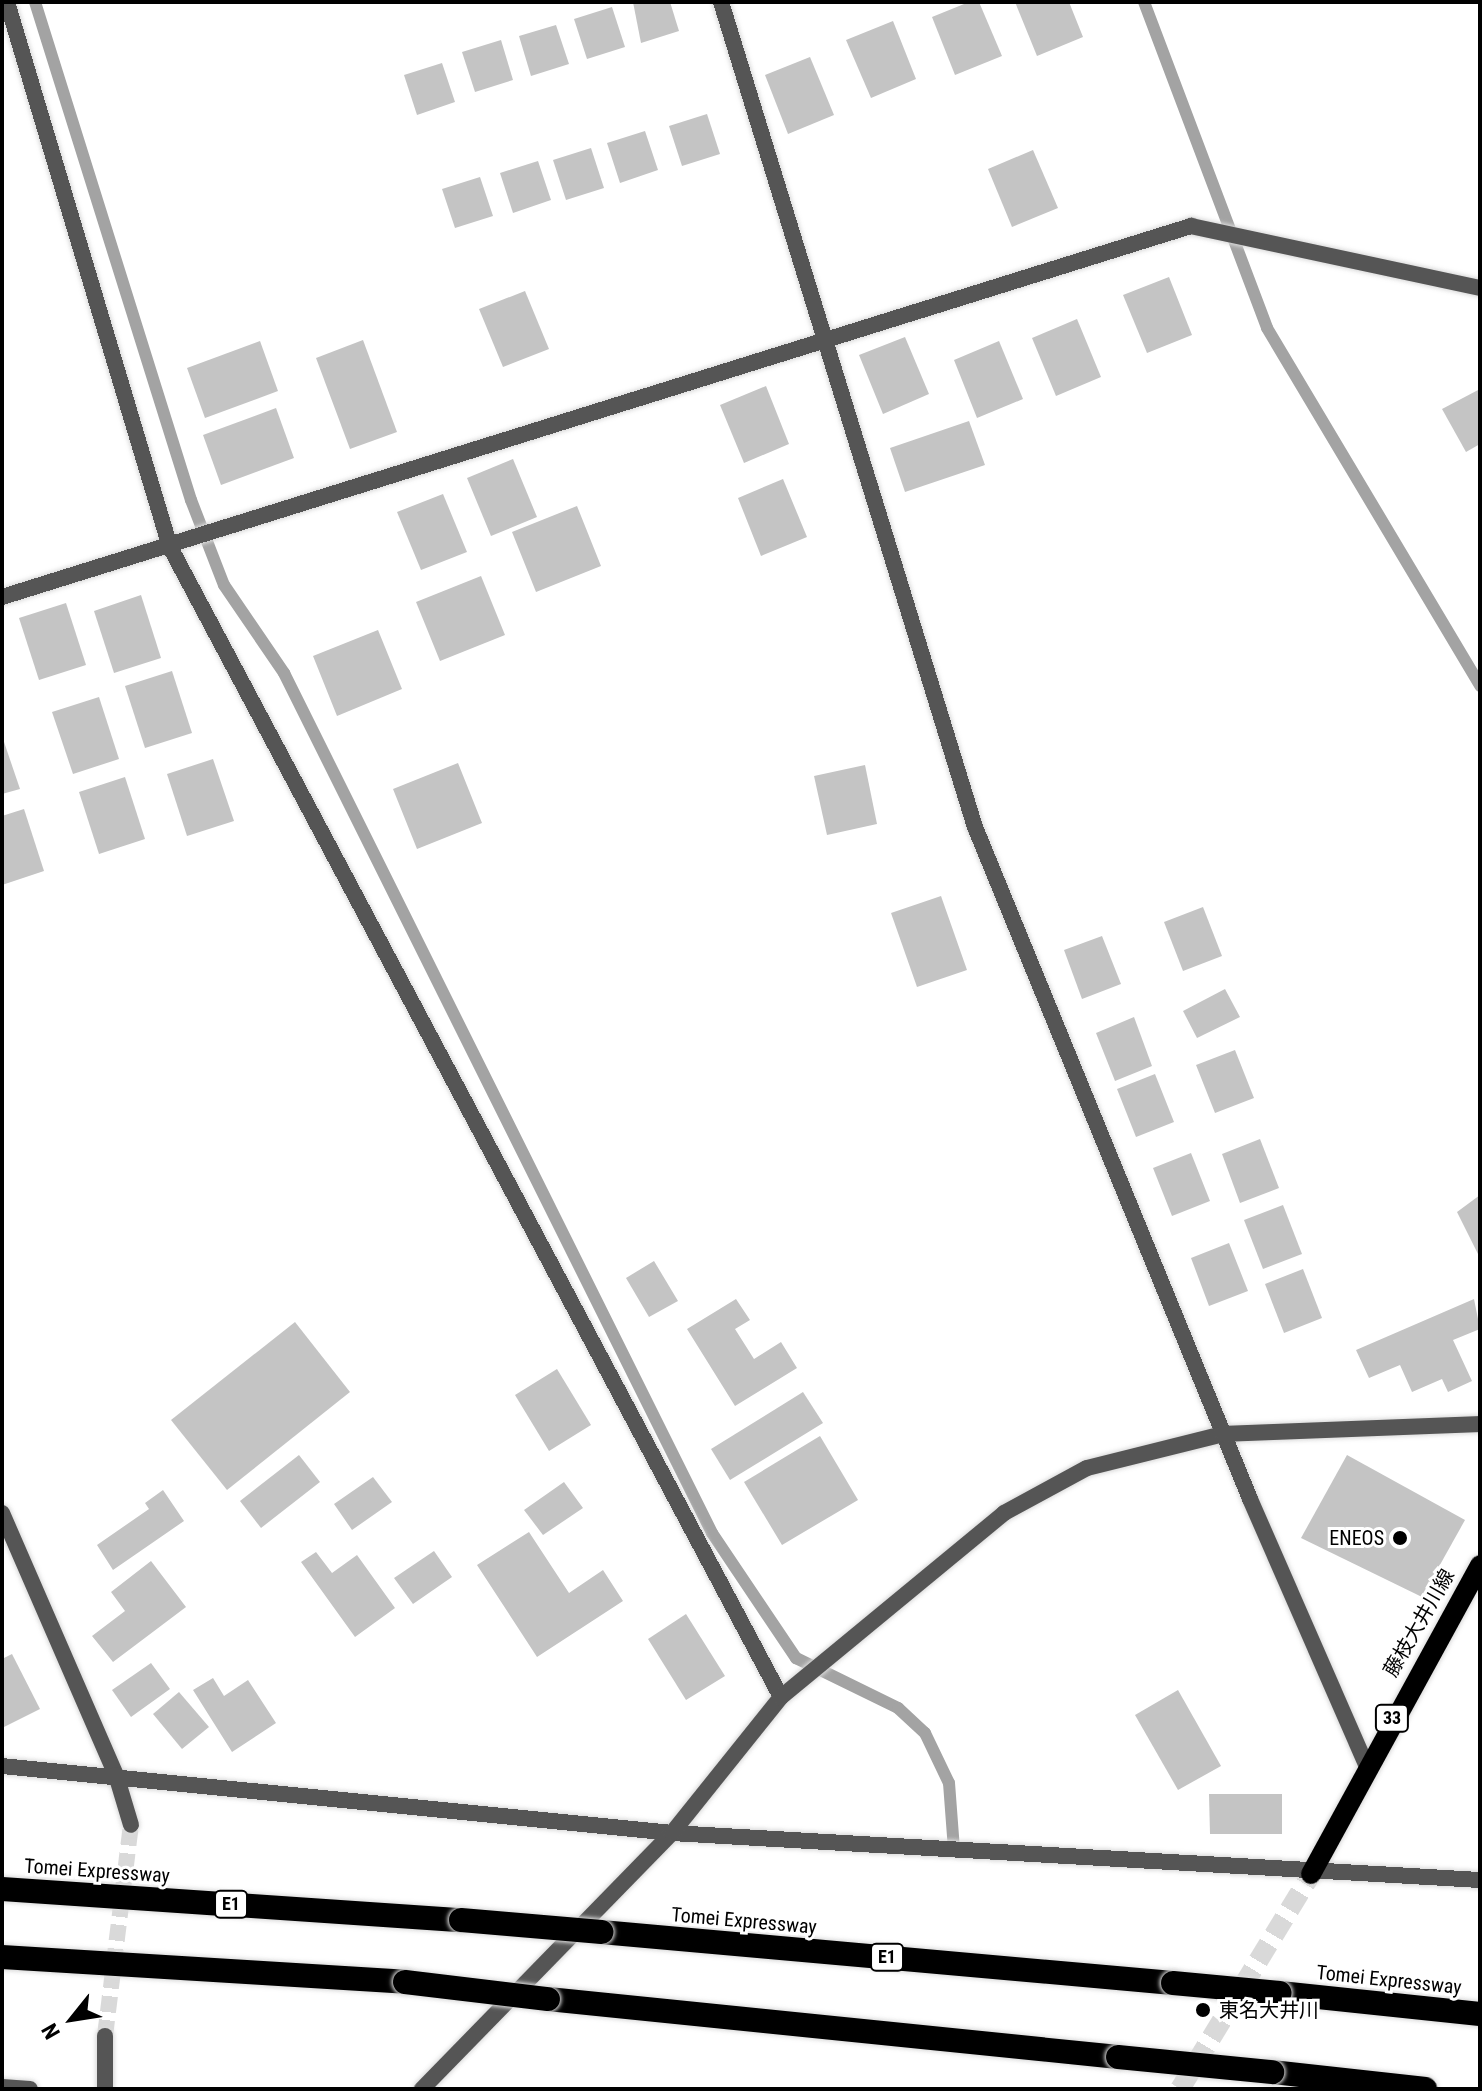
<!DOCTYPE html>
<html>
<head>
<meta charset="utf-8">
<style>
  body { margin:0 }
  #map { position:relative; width:1482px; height:2091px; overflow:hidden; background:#fff; font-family:"Roboto Condensed","Noto Sans JP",sans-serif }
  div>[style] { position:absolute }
  .stream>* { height:12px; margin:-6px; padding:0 6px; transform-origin:6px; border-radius:6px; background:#a3a3a3 }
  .building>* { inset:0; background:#c4c4c4 }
  .street-tunnel>* { height:16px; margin-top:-8px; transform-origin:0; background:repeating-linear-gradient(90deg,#d9d9d9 0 16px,transparent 0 24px) }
  .primary-tunnel>* { height:20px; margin-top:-10px; transform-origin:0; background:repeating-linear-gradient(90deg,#d9d9d9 0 20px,transparent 0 30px) }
  .roads { filter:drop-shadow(0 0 2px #dbdbdb) drop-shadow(0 0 2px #dbdbdb) }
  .street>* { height:16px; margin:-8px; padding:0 8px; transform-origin:8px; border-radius:8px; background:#555 }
  .primary>* { height:20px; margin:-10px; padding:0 10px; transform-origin:10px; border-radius:10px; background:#000 }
  .highway>* { height:24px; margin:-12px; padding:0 12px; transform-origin:12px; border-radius:12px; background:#000 }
  .bridges { filter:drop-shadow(0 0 2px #dbdbdb) drop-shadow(0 0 2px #dbdbdb) }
  .highway-bridge>* { height:24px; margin:-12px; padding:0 12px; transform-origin:12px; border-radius:12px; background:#000 }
  .dots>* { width:22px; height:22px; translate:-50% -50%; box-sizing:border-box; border:4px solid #fff; border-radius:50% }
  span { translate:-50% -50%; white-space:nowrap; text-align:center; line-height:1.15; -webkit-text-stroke:6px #fff; paint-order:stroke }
  .shield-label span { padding:2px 6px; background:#fff; border:2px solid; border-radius:6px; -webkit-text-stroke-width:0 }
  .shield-label { font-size:18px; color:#000; font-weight:700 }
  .poi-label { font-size:20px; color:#000 }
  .right { translate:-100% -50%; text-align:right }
  .left { translate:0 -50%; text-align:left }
  .street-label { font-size:20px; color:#000 }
  .frame { position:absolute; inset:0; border:4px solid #000; pointer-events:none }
  .north { position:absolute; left:32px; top:1979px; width:80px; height:80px; -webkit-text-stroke:6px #fff; paint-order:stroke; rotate:240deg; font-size:22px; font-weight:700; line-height:32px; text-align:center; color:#000 }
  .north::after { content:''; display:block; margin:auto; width:28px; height:36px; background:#000; clip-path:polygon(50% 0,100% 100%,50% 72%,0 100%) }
</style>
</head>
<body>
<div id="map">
  <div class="stream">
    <i style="left:35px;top:2px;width:522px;rotate:72.61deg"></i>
    <i style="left:191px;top:500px;width:91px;rotate:68.8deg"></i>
    <i style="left:224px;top:585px;width:107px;rotate:55.7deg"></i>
    <i style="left:284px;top:673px;width:961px;rotate:63.54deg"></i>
    <i style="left:712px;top:1533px;width:151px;rotate:56.1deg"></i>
    <i style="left:796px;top:1658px;width:114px;rotate:26.1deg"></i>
    <i style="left:898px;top:1708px;width:37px;rotate:43deg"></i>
    <i style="left:925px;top:1733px;width:55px;rotate:64.4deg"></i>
    <i style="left:949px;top:1783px;width:66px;rotate:85.7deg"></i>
    <i style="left:1144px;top:2px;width:348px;rotate:69.3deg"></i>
    <i style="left:1267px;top:328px;width:417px;rotate:59.2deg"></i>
  </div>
  <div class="building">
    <i style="clip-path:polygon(633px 2px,670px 2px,679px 31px,641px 43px)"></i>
    <i style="clip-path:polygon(969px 2px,979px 2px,1002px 56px,955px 75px,932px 17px)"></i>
    <i style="clip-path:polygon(1015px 2px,1069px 2px,1083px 37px,1037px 56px)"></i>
    <i style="clip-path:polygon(612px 7px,625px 47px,587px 59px,574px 19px)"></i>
    <i style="clip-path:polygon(893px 21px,916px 79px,871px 98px,846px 40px)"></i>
    <i style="clip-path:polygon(556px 25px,569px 64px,531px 76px,519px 36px)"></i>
    <i style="clip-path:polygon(501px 40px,513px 80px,475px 92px,462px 52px)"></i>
    <i style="clip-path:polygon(810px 57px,834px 115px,788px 134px,765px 75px)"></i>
    <i style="clip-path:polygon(442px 63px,455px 102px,417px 115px,404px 75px)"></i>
    <i style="clip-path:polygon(707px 114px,720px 154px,682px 166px,669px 126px)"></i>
    <i style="clip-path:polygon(645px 131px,658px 170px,620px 183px,607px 143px)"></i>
    <i style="clip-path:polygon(591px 148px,604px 188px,566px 200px,553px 160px)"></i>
    <i style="clip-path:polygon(1033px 150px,1058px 208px,1012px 227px,988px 169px)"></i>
    <i style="clip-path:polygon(538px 161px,551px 200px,513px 213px,500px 173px)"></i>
    <i style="clip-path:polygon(480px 177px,493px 216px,455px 228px,442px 189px)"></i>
    <i style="clip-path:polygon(1169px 277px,1192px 335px,1147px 353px,1123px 295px)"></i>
    <i style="clip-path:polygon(525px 291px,549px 349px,503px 367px,479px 309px)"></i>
    <i style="clip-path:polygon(1077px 319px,1101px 377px,1056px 396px,1032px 338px)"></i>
    <i style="clip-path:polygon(905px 337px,929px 394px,883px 414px,859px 355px)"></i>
    <i style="clip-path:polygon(363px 340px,397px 432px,350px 449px,316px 358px)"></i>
    <i style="clip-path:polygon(260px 341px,278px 391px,205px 418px,187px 368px)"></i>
    <i style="clip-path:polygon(999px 341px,1023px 399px,977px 418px,954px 360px)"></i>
    <i style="clip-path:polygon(766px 386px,789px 444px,744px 463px,720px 405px)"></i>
    <i style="clip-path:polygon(1480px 389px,1480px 444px,1466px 452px,1442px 409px)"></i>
    <i style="clip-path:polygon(276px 408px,294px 458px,221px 485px,203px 435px)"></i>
    <i style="clip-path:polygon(969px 421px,985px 465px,905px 492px,890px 448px)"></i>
    <i style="clip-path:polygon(513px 459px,537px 517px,491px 536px,467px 478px)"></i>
    <i style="clip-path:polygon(783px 479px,807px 537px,761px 556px,738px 498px)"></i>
    <i style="clip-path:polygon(443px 494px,467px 552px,421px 570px,397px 512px)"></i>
    <i style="clip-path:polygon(577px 506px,601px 566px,536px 592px,512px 532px)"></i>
    <i style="clip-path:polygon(481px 576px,505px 635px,440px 661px,416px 602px)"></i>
    <i style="clip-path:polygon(141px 595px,161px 658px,114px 673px,94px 611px)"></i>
    <i style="clip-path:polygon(66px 603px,86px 665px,39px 680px,19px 618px)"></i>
    <i style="clip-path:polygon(378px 630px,402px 689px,337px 716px,313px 656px)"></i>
    <i style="clip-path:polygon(172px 671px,192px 733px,145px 748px,125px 686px)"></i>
    <i style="clip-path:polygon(99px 697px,119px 759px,73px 774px,52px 712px)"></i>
    <i style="clip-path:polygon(2px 736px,20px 789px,2px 794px)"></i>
    <i style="clip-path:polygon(213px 759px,234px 821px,187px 836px,167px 774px)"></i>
    <i style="clip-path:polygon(458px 763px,482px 823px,417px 849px,393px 789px)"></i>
    <i style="clip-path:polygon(865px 765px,877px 824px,827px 835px,814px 776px)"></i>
    <i style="clip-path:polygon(125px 777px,145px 839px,99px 854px,79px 792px)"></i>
    <i style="clip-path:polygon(24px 809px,44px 871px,2px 885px,2px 816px)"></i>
    <i style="clip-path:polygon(941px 896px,967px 970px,917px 987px,891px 913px)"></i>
    <i style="clip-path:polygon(1203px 907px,1222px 956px,1183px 971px,1164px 922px)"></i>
    <i style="clip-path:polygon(1102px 936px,1121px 984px,1082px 999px,1064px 950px)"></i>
    <i style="clip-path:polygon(1225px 989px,1240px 1017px,1197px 1038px,1183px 1011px)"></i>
    <i style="clip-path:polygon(1134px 1017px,1152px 1066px,1115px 1081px,1096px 1033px)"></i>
    <i style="clip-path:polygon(1235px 1050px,1254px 1098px,1215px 1113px,1196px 1065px)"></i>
    <i style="clip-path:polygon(1155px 1074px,1174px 1122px,1136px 1137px,1117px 1089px)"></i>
    <i style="clip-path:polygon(1260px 1139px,1279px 1188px,1240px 1203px,1222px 1154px)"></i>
    <i style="clip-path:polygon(1191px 1153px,1210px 1201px,1172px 1216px,1153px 1168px)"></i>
    <i style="clip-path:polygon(1480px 1195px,1480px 1258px,1457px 1212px)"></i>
    <i style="clip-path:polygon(1283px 1205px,1302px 1254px,1263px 1269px,1244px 1220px)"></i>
    <i style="clip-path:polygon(1229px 1243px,1248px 1291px,1209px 1306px,1191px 1258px)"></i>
    <i style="clip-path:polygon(654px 1261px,678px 1301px,649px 1317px,626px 1278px)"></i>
    <i style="clip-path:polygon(1303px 1269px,1322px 1318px,1284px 1333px,1265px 1284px)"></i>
    <i style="clip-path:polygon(736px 1299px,750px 1320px,735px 1329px,754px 1359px,781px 1342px,797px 1368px,735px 1406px,687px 1329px)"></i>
    <i style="clip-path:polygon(1474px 1299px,1480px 1329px,1453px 1340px,1472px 1381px,1448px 1392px,1442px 1379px,1412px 1392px,1400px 1365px,1369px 1378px,1356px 1350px)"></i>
    <i style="clip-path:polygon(295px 1322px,350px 1392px,227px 1490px,171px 1420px)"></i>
    <i style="clip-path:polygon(557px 1369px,591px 1425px,549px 1451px,515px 1395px)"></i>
    <i style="clip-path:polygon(803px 1392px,823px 1423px,730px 1480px,711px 1449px)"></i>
    <i style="clip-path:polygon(820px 1436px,858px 1500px,782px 1545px,744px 1482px)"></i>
    <i style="clip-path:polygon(299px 1455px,320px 1482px,261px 1528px,240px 1501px)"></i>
    <i style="clip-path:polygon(1347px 1455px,1465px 1520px,1422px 1597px,1301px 1538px)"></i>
    <i style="clip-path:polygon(373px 1477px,392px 1502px,352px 1530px,334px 1504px)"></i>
    <i style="clip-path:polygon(564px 1482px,583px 1508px,543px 1535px,524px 1510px)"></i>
    <i style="clip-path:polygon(163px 1490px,184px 1521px,113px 1570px,97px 1545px,149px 1509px,145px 1503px)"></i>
    <i style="clip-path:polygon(529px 1532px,569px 1593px,603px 1570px,623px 1601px,537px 1657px,477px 1565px)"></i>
    <i style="clip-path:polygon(434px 1551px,452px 1577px,413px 1604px,394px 1578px)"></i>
    <i style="clip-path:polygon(316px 1552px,332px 1573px,357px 1555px,395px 1608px,355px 1637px,301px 1562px)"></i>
    <i style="clip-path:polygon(151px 1561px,186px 1607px,113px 1662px,92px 1636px,125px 1611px,111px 1592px)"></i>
    <i style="clip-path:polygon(686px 1614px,725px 1676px,686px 1700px,648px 1639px)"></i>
    <i style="clip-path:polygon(12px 1654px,40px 1709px,2px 1728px,2px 1659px)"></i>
    <i style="clip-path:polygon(151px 1663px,170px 1689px,131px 1717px,112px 1690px)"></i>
    <i style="clip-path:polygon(213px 1678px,224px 1696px,248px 1680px,276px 1723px,232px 1752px,193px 1690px)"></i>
    <i style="clip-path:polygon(1178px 1690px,1221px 1766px,1178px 1790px,1135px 1715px)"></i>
    <i style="clip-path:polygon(179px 1692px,209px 1727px,182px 1749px,153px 1714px)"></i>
    <i style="clip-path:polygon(1209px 1794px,1282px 1794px,1282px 1834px,1210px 1834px)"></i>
  </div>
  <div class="street-tunnel">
    <i style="left:105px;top:2036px;width:213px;rotate:-83deg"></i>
  </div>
  <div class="primary-tunnel">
    <i style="left:1180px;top:2089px;width:252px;rotate:-58.6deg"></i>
  </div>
  <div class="roads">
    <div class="street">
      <i style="left:7px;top:2px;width:569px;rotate:73.35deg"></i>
      <i style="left:170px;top:547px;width:1302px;rotate:62.02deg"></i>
      <i style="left:721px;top:2px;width:863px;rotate:72.89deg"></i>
      <i style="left:975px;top:827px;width:726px;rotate:67.74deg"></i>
      <i style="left:1250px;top:1499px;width:289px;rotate:66.4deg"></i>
      <i style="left:2px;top:597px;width:1246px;rotate:-17.33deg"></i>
      <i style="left:1191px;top:226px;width:296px;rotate:12.1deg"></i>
      <i style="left:2px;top:1513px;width:286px;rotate:66.5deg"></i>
      <i style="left:116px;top:1775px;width:52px;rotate:73.3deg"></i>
      <i style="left:2px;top:1766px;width:673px;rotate:5.71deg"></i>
      <i style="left:672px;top:1833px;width:809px;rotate:3.33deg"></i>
      <i style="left:105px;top:2036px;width:53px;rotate:90deg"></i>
      <i style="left:2px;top:2087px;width:28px;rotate:4deg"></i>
      <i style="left:422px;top:2089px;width:358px;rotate:-45.7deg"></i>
      <i style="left:672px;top:1833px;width:174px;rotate:-51.3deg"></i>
      <i style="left:781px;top:1697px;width:289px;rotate:-39.5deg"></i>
      <i style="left:1004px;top:1513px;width:94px;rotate:-28.5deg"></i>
      <i style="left:1087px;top:1468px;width:140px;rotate:-14deg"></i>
      <i style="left:1223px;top:1434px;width:257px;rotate:-2.2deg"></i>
    </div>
    <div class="primary">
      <i style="left:1311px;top:1874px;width:352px;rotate:-61.3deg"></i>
    </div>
    <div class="highway">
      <i style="left:2px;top:1889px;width:460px;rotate:3.9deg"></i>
      <i style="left:601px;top:1932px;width:574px;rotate:5.1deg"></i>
      <i style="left:2px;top:1957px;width:404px;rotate:3.5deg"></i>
      <i style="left:1280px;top:1993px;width:201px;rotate:6deg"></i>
      <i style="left:548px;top:1999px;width:573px;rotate:5.81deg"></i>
      <i style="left:1272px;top:2072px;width:154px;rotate:6.3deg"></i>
    </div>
  </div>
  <div class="bridges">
    <div class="highway-bridge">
      <i style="left:461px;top:1920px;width:141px;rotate:4.9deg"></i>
      <i style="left:405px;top:1982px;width:144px;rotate:6.8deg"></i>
      <i style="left:1173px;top:1983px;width:107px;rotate:5.3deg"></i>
      <i style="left:1118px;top:2057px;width:155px;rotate:5.6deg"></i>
    </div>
  </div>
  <div class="dots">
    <i style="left:1400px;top:1538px;background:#000"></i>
    <i style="left:1203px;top:2010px;background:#000"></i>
  </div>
  <div class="shield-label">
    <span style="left:1392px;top:1718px">33</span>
    <span style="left:231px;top:1904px">E1</span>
    <span style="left:887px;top:1957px">E1</span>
  </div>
  <div class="poi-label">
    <span class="right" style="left:1384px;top:1538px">ENEOS</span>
    <span class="left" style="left:1219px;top:2010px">東名大井川</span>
  </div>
  <div class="street-label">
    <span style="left:1419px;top:1623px;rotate:-60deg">藤枝大井川線</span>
    <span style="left:97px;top:1871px;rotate:4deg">Tomei Expressway</span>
    <span style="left:744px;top:1921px;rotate:5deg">Tomei Expressway</span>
    <span style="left:1389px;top:1980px;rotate:6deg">Tomei Expressway</span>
  </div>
  <div class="frame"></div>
  <div class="north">N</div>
</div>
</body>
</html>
